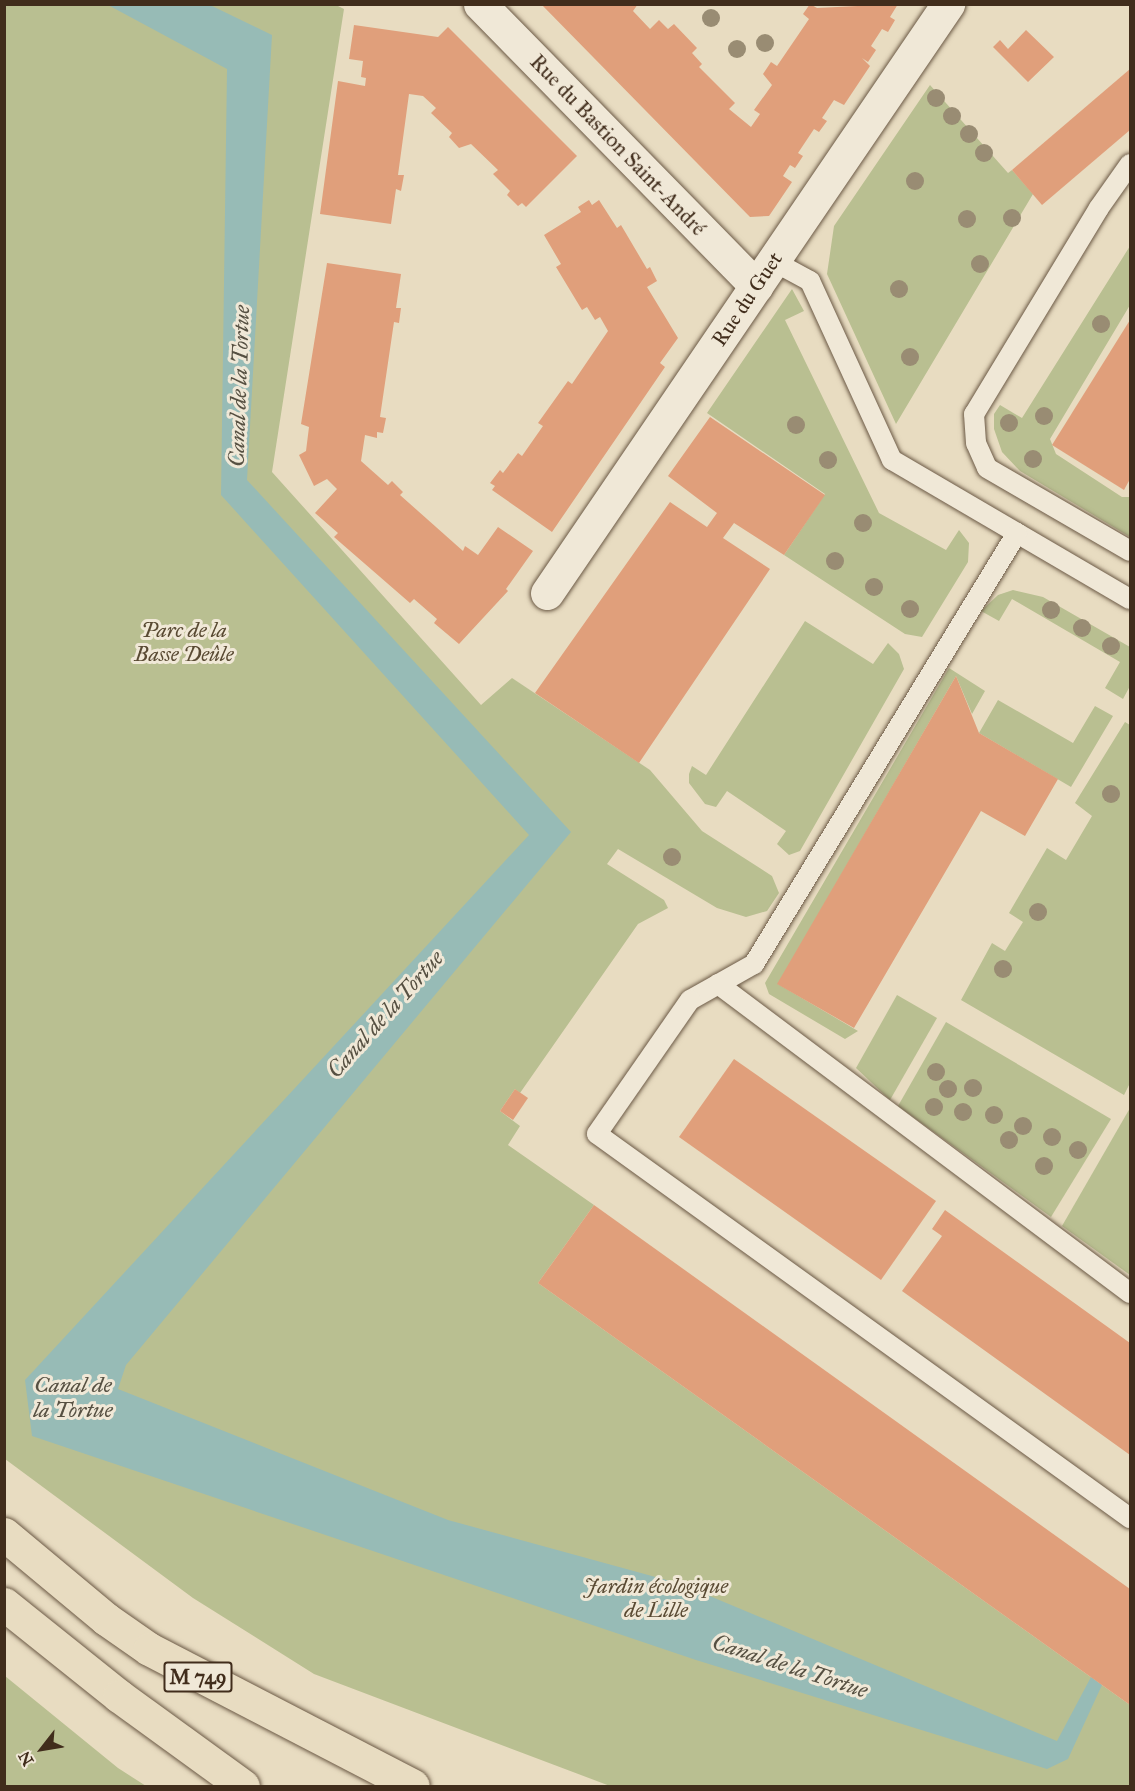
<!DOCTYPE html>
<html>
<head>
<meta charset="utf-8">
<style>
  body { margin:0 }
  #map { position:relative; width:1135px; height:1791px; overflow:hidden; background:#e8dcc1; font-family:"IM FELL Great Primer",serif }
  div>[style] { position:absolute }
  .green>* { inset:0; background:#b9bf91 }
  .water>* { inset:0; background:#97bbb6 }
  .building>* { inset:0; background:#e09f7b }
  .roads { filter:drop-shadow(0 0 2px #6b5945) drop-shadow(0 0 2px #6b5945) }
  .lane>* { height:20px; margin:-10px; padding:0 10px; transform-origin:10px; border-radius:10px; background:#f0e8d7 }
  .street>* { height:33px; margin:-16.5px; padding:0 16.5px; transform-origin:16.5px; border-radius:16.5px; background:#f0e8d7 }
  .highway>* { height:33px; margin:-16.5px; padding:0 16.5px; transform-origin:16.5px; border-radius:16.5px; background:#e8dcc1 }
  .trees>* { width:18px; height:18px; margin:-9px; border-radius:50%; background:#998c73 }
  span { translate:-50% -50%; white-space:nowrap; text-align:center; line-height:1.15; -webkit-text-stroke:6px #f0e8d7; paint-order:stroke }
  .shield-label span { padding:2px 4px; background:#f0e8d7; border:2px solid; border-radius:4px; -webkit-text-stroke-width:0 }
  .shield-label { font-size:20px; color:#412d1c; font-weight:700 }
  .street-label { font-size:21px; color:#412d1c }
  .park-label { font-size:21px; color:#594a33; font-style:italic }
  .water-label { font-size:22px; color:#565042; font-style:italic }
  .frame { position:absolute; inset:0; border:6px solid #412d1c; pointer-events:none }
  .north { position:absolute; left:12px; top:1719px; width:60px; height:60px; -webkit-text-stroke:4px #f0e8d7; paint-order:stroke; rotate:239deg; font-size:16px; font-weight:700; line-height:24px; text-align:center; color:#412d1c }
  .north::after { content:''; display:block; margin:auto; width:21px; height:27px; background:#412d1c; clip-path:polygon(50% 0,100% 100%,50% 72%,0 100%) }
</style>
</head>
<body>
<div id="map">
  <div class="green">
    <i style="clip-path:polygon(334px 4px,344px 9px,272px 472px,481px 705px,512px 678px,650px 770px,702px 831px,772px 876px,779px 893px,767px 911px,746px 917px,717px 908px,618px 849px,607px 864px,664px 900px,668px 908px,638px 924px,520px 1093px,515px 1089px,500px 1111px,520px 1126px,508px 1145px,594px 1205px,538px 1283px,1130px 1705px,1130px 1786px,610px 1786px,314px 1674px,193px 1598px,5px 1459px,4px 5px)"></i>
    <i style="clip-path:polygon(930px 85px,1008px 173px,1012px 170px,1033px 194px,896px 424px,827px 274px,834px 226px)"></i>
    <i style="clip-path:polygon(1130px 246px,1130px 305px,1050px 439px,1056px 454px,1122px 497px,1130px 497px,1130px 537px,1020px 471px,1002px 452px,994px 429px,994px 414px,1000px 405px,1022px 418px)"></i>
    <i style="clip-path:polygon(792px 289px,804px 311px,785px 320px,879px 513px,946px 550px,959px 530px,969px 543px,968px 562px,922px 637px,905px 634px,784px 555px,825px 494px,707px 413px)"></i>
    <i style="clip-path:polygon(1013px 590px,1043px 597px,1130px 647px,1130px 686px,1123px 699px,1105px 688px,1120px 662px,1012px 599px,999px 621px,981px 611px,998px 595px)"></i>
    <i style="clip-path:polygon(805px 621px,873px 664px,888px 643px,899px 654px,904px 669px,800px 851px,789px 855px,777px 844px,786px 831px,727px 791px,716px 807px,705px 804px,689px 783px,689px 774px,692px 766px,706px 775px)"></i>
    <i style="clip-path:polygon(949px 668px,985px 691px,972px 714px,956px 676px,778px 984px,858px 1031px,845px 1039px,769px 994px,765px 983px)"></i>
    <i style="clip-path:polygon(998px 700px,1073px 743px,1095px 706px,1113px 716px,1071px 787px,979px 733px)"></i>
    <i style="clip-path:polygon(1125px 722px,1130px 725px,1130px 1083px,1124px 1095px,961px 1000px,992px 943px,1005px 951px,1023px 922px,1009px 913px,1047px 848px,1066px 860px,1092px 816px,1075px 803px)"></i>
    <i style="clip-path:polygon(897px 995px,937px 1018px,890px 1100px,856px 1068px)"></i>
    <i style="clip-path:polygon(946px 1022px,1111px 1119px,1051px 1217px,898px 1106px)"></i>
    <i style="clip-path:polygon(1130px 1108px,1130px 1275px,1062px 1226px)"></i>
    <i style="clip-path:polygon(5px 1676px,118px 1768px,146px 1786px,5px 1786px)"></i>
  </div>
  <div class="water">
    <i style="clip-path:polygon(108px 5px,210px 5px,272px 35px,247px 480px,571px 832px,126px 1365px,118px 1389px,448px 1520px,681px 1584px,1057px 1741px,1091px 1677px,1102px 1685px,1068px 1759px,1047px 1769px,696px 1660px,32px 1436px,25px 1380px,529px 835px,221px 495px,227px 69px)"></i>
  </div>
  <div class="building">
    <i style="clip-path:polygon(541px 4px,638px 4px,633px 11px,650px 29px,659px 20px,668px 29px,674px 24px,697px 48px,692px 53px,702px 64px,699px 67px,735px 103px,729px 109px,751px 127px,760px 114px,754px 110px,772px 85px,763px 74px,771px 62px,777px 66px,809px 19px,803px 14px,810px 4px,817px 8px,898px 4px,890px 17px,895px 20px,888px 32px,882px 29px,871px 46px,876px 50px,868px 62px,862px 58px,870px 66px,844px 105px,834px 100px,822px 118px,827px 121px,819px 132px,814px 129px,798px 153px,803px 156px,795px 168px,790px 165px,783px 176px,792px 182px,769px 216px,750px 217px)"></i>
    <i style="clip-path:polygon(354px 25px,438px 37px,448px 27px,577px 156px,526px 207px,522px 203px,518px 206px,507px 195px,510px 191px,493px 174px,498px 170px,471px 144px,459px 148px,449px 137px,452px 133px,431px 113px,436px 108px,423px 96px,409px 94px,398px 175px,404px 175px,401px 191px,396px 189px,391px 224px,320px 214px,338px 81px,365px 86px,366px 78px,361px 77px,363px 61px,349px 59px)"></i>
    <i style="clip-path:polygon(1026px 30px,1054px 57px,1028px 82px,993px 47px,1000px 40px,1008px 49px)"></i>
    <i style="clip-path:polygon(1130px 69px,1130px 130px,1042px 205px,1012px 170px)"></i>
    <i style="clip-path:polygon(589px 200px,592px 205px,599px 200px,617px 228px,621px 225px,647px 269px,650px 267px,657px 281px,647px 287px,678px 338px,660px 363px,665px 367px,552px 532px,492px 490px,495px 486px,490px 483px,500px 470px,503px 473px,518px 453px,522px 456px,543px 426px,538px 423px,568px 381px,572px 384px,608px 331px,600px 317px,595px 320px,587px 307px,582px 310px,556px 267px,561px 264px,544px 235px,581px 212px,578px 207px)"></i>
    <i style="clip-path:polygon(327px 263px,401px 274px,396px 308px,401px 308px,399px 323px,394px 322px,380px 417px,386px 418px,383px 433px,377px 432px,377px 438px,365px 435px,361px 461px,388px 485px,392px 481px,403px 492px,400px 495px,463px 551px,465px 546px,478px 555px,498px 527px,533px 551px,506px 589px,508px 591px,459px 644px,434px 623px,437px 619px,414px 599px,410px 603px,334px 537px,338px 533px,315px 513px,337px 489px,327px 479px,314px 486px,299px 455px,306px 451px,309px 427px,301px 424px)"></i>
    <i style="clip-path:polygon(1130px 320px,1130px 479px,1124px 490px,1052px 445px)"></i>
    <i style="clip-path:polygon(710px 417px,825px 495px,784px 555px,734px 523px,723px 538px,770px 569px,639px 763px,535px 693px,670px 502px,707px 527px,717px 513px,668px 476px)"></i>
    <i style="clip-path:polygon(956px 676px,979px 733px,1058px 779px,1025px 836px,981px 811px,854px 1028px,777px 984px)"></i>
    <i style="clip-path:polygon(734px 1059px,936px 1201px,881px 1280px,679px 1137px)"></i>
    <i style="clip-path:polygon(515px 1089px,528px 1098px,513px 1120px,500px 1111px)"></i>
    <i style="clip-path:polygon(594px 1205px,1130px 1589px,1130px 1705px,538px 1283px)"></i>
    <i style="clip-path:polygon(945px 1210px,1130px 1343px,1130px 1455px,902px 1291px,942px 1236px,932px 1229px)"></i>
  </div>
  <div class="roads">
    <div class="lane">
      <i style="left:1130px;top:164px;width:54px;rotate:125.2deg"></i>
      <i style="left:1099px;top:208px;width:241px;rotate:121.2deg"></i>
      <i style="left:974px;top:414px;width:29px;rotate:86deg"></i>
      <i style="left:976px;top:443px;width:27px;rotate:66deg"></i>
      <i style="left:987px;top:468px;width:165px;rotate:30.1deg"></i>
      <i style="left:773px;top:261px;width:42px;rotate:28.4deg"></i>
      <i style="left:810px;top:281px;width:197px;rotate:65.4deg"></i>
      <i style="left:892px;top:460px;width:276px;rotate:30.3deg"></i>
      <i style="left:1017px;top:533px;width:505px;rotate:121.39deg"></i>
      <i style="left:754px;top:964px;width:73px;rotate:150.6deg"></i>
      <i style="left:690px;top:1000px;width:163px;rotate:124.8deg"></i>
      <i style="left:597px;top:1134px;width:657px;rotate:35.77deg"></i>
      <i style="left:718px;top:984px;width:515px;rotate:36.87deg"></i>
    </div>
    <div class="street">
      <i style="left:480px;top:4px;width:395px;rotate:45.6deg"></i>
      <i style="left:547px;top:593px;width:713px;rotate:-55.75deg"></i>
    </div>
    <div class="highway">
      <i style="left:4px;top:1534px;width:133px;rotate:39.8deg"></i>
      <i style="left:106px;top:1619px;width:52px;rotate:34.9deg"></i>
      <i style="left:149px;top:1649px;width:297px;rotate:27.4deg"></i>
      <i style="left:4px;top:1604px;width:147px;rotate:38.7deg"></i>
      <i style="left:119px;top:1696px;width:153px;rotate:36deg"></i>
    </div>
  </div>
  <div class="trees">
    <i style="left:711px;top:18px"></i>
    <i style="left:765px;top:43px"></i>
    <i style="left:737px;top:49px"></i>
    <i style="left:936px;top:98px"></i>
    <i style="left:952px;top:116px"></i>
    <i style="left:969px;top:134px"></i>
    <i style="left:984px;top:153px"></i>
    <i style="left:915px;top:181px"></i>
    <i style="left:1012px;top:218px"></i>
    <i style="left:967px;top:219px"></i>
    <i style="left:980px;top:264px"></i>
    <i style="left:899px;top:289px"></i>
    <i style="left:1101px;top:324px"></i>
    <i style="left:910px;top:357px"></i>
    <i style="left:1044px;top:416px"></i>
    <i style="left:1009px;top:423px"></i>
    <i style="left:796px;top:425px"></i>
    <i style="left:1033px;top:459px"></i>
    <i style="left:828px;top:460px"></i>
    <i style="left:863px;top:523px"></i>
    <i style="left:835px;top:561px"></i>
    <i style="left:874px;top:587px"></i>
    <i style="left:910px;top:609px"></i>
    <i style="left:1051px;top:610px"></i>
    <i style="left:1082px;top:628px"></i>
    <i style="left:1111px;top:646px"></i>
    <i style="left:1111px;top:794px"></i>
    <i style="left:672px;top:857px"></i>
    <i style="left:1038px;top:912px"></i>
    <i style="left:1003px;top:969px"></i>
    <i style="left:936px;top:1072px"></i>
    <i style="left:973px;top:1088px"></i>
    <i style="left:948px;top:1089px"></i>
    <i style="left:934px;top:1107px"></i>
    <i style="left:963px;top:1112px"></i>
    <i style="left:994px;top:1115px"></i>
    <i style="left:1023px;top:1126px"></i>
    <i style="left:1052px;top:1137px"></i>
    <i style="left:1009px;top:1140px"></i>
    <i style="left:1078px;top:1150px"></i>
    <i style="left:1044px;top:1166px"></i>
  </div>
  <div class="shield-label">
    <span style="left:198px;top:1677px">M 749</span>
  </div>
  <div class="street-label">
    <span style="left:618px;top:145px;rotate:46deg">Rue du Bastion Saint-André</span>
    <span style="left:747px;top:299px;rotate:-56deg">Rue du Guet</span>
  </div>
  <div class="park-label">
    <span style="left:184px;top:642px">Parc de la<br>Basse Deûle</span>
    <span style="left:656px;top:1598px">Jardin écologique<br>de Lille</span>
  </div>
  <div class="water-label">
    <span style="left:239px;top:386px;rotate:-88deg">Canal de la Tortue</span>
    <span style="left:385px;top:1014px;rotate:-48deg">Canal de la Tortue</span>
    <span style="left:73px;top:1397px">Canal de<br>la Tortue</span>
    <span style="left:790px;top:1666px;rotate:18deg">Canal de la Tortue</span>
  </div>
  <div class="frame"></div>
  <div class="north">N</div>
</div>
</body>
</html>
